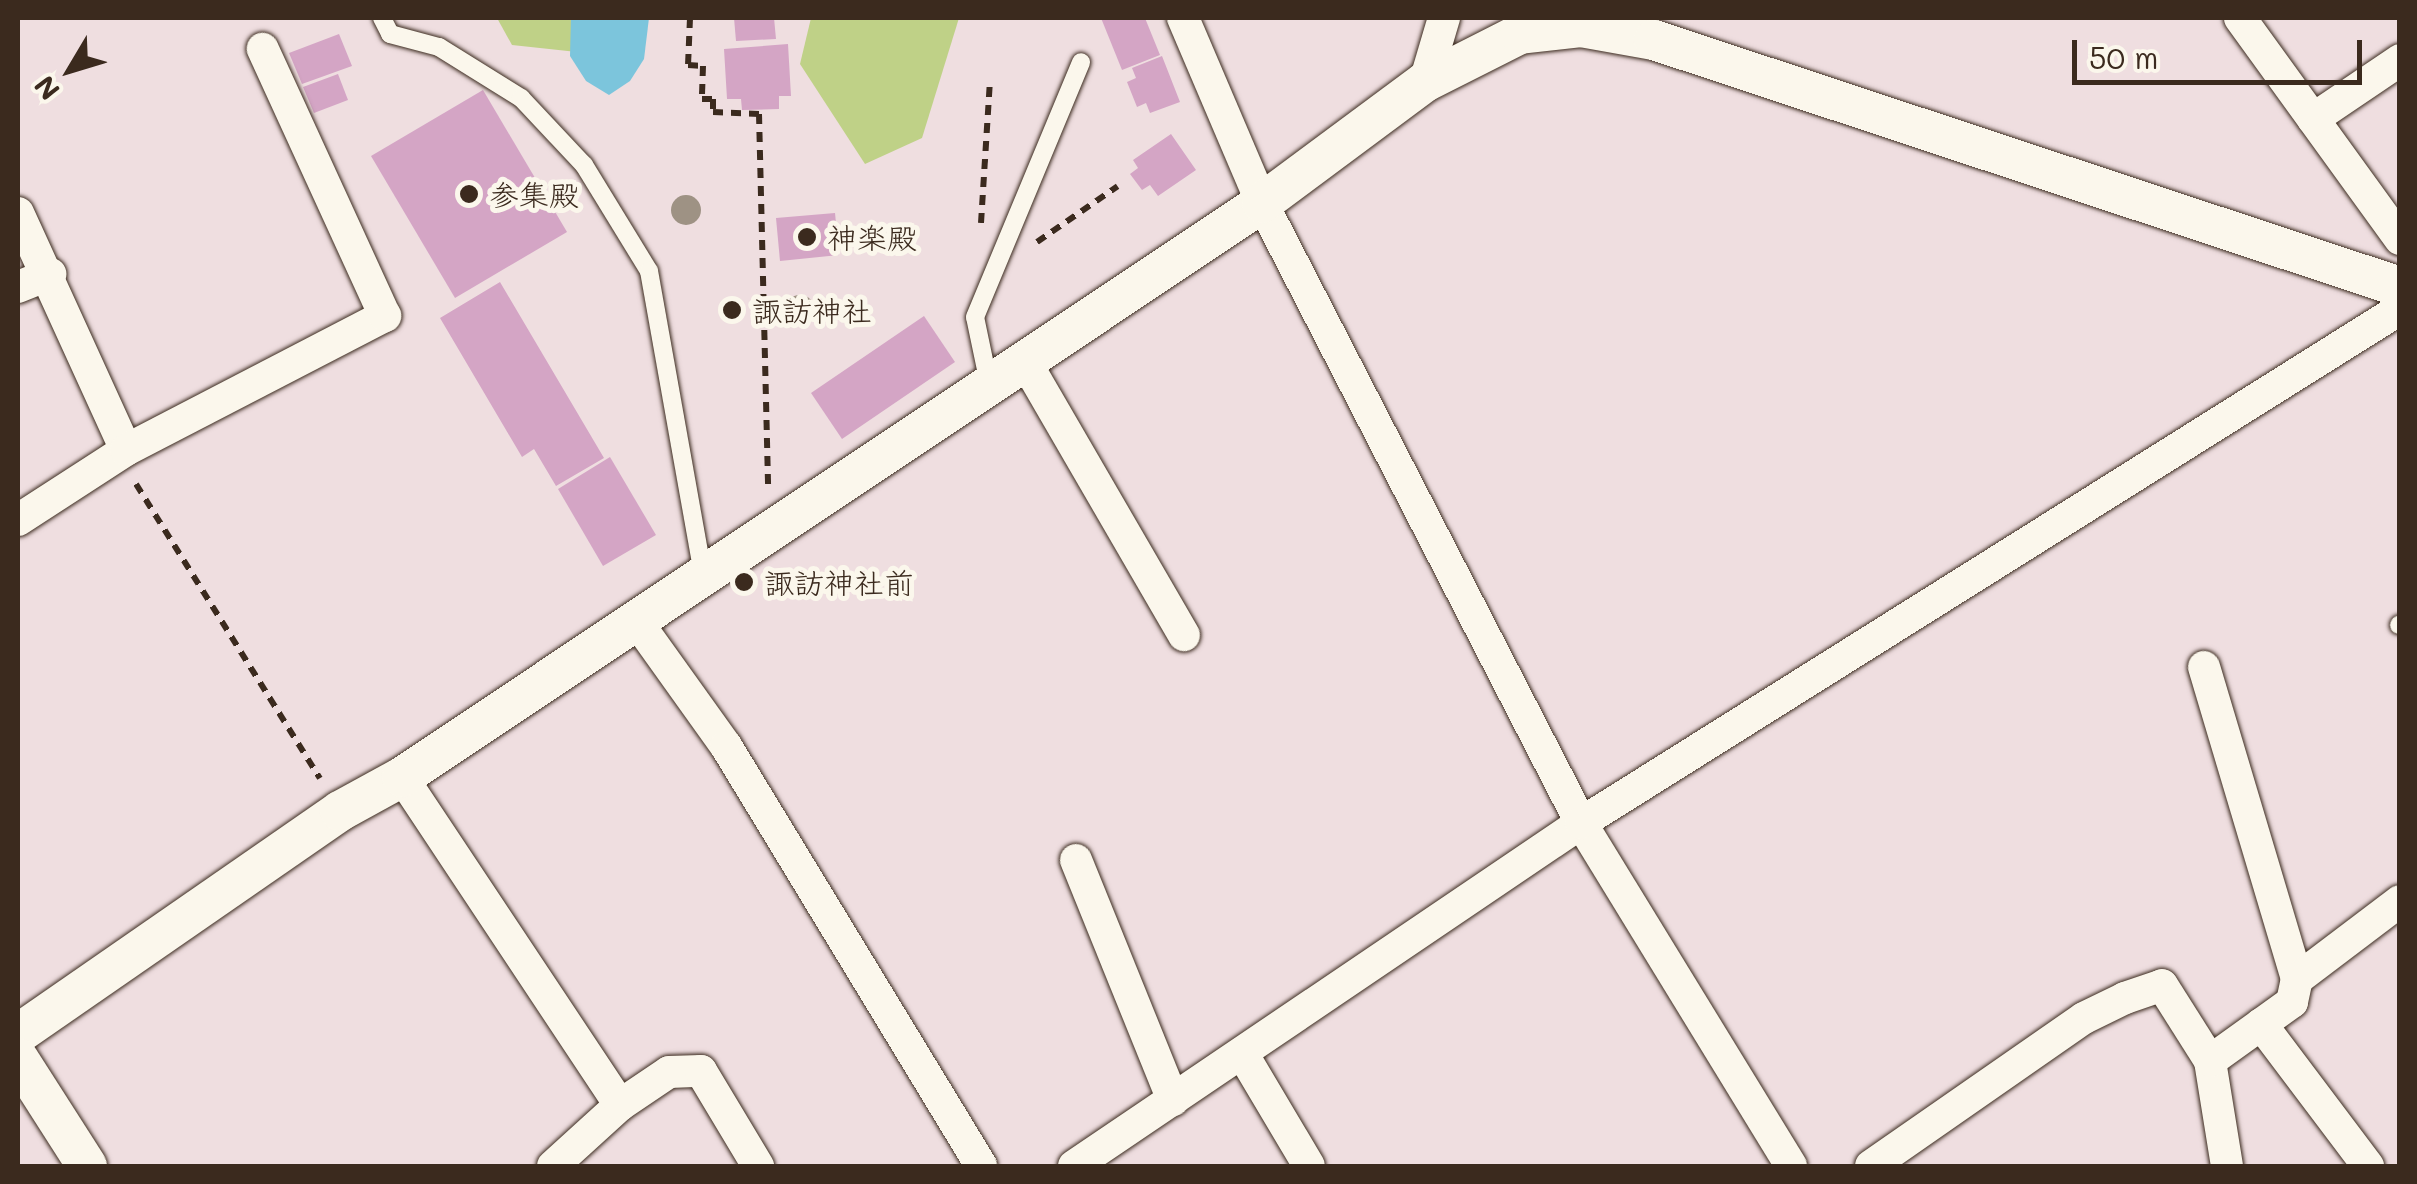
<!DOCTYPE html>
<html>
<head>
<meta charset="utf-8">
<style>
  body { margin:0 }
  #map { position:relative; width:2417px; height:1184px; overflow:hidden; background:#efdee0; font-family:Mali,"Klee One",sans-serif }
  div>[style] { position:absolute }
  .green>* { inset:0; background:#bfd187 }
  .water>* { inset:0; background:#7cc5dc }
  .building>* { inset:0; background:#d4a5c5 }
  .path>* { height:6px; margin-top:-3px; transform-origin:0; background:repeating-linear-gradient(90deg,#3b2a1e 0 10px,transparent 0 18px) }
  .roads { filter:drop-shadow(0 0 2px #3b2a1e) drop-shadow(0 0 2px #3b2a1e) }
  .service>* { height:18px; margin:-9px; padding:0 9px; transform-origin:9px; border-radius:9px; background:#fbf7ec }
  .minor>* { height:32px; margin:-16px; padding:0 16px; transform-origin:16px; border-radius:16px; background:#fbf7ec }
  .tertiary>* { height:40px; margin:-20px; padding:0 20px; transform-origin:20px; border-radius:20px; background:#fbf7ec }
  .trees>* { width:30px; height:30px; margin:-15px; border-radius:50%; background:#9e9284 }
  .dots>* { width:28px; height:28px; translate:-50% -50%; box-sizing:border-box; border:5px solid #fbf7ec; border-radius:50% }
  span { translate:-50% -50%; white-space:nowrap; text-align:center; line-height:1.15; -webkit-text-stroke:10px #fbf7ec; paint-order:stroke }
  .poi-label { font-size:30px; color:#3b2a1e }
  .left { translate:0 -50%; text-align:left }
  .frame { position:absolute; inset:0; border:20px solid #3b2a1e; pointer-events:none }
  .north { position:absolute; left:20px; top:20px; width:100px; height:100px; -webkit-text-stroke:8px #fbf7ec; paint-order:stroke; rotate:232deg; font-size:28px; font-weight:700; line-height:40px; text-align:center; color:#3b2a1e }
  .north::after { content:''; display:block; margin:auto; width:35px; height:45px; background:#3b2a1e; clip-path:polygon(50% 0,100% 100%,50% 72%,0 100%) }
  .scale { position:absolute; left:2072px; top:40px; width:290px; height:45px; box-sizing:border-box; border:5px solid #3b2a1e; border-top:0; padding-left:12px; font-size:30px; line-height:35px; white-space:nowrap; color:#3b2a1e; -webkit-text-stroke:8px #fbf7ec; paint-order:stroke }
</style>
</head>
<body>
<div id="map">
  <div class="green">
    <i style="clip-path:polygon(497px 18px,642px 18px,577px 52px,512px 45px)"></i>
    <i style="clip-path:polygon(811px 18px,959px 18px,922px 138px,865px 164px,800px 64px)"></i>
  </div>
  <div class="water">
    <i style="clip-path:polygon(571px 18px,649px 18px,644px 59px,630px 81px,609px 95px,586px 81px,570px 56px)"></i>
  </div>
  <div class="building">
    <i style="clip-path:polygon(734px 18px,774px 18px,776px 39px,736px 41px)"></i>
    <i style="clip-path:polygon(1101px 18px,1145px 18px,1160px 55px,1122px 70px)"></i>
    <i style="clip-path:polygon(339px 34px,352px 66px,302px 84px,289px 53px)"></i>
    <i style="clip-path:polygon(788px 44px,791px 96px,779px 96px,779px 109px,742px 110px,741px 99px,727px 99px,724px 49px)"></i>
    <i style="clip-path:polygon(1162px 56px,1180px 102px,1150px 113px,1146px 103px,1137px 107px,1127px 82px,1136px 78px,1132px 68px)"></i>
    <i style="clip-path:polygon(338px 74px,348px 100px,314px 113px,303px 87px)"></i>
    <i style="clip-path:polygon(483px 90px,567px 232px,455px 298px,371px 156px)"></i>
    <i style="clip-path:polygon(1171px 134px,1196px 170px,1158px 196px,1150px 185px,1142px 190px,1130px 174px,1138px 168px,1133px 160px)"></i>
    <i style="clip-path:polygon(835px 213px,839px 255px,780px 261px,776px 218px)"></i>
    <i style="clip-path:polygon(500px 282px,604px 458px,556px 486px,534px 449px,522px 457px,440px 318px)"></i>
    <i style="clip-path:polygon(924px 316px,955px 362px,842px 439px,811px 393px)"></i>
    <i style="clip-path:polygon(610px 457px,656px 535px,603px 566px,558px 489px)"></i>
  </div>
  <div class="path">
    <i style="left:690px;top:18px;width:47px;rotate:92.4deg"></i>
    <i style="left:688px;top:65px;width:15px;rotate:4deg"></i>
    <i style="left:703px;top:66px;width:33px;rotate:92deg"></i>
    <i style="left:702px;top:99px;width:11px"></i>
    <i style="left:713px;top:99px;width:13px;rotate:90deg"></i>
    <i style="left:713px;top:112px;width:46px;rotate:2.5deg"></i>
    <i style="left:759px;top:114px;width:371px;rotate:88.6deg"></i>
    <i style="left:981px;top:223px;width:143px;rotate:-86.4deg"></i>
    <i style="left:1037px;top:242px;width:98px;rotate:-34.7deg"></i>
    <i style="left:136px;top:484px;width:347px;rotate:58deg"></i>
  </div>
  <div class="roads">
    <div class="service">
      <i style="left:382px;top:18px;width:18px;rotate:63deg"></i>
      <i style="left:390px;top:34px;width:51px;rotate:14.9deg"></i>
      <i style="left:439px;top:47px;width:97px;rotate:31.9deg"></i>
      <i style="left:521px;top:98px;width:92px;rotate:46.8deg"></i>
      <i style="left:584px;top:165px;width:124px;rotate:58.5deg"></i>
      <i style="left:649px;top:271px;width:308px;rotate:79.9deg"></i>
      <i style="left:989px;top:384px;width:68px;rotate:-101.8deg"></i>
      <i style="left:975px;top:317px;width:276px;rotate:-67.4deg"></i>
      <i style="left:2399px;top:625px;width:1px;rotate:-45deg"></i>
    </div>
    <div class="minor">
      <i style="left:1183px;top:18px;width:201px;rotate:66.9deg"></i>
      <i style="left:1262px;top:203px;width:697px;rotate:62.77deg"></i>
      <i style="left:1581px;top:823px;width:402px;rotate:58.5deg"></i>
      <i style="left:2240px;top:18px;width:273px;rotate:54.1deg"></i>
      <i style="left:1425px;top:82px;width:67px;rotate:-73.5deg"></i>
      <i style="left:2313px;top:119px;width:105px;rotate:-34.1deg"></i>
      <i style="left:18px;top:213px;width:260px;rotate:65.5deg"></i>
      <i style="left:18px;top:287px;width:35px;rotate:-22deg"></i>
      <i style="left:1025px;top:361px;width:317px;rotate:59.9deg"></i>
      <i style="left:18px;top:520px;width:129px;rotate:-32.9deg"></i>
      <i style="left:126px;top:450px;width:292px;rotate:-27.4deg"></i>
      <i style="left:385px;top:316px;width:294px;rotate:-114.6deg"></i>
      <i style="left:635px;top:619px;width:156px;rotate:54.4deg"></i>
      <i style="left:726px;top:746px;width:491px;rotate:58.7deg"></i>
      <i style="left:2204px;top:667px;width:326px;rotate:73.4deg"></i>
      <i style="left:2297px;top:979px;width:129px;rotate:-37.1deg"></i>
      <i style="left:402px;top:777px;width:394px;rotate:56.4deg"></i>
      <i style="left:1076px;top:860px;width:259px;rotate:68deg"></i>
      <i style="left:2261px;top:1024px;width:178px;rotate:53deg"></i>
      <i style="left:1242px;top:1053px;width:131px;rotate:59.3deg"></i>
      <i style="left:2210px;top:1061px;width:106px;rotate:80.8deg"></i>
      <i style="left:553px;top:1166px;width:91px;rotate:-42.3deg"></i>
      <i style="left:620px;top:1105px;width:59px;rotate:-34deg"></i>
      <i style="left:669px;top:1072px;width:32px;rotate:-2deg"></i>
      <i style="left:701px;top:1071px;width:111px;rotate:59deg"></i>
      <i style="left:1074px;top:1166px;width:612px;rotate:-34.08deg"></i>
      <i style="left:1581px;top:823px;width:967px;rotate:-32.11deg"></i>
      <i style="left:1871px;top:1166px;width:259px;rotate:-34.8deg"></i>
      <i style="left:2084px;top:1018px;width:46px;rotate:-26deg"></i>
      <i style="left:2125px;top:998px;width:39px;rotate:-19deg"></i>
      <i style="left:2162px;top:985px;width:90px;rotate:57.7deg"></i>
      <i style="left:2210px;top:1061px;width:101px;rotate:-35.7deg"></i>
      <i style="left:2292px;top:1002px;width:24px;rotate:-78deg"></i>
    </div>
    <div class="tertiary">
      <i style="left:18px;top:1034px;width:392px;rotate:-34.7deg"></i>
      <i style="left:340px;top:811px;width:71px;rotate:-28.7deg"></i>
      <i style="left:402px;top:777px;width:1034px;rotate:-33.72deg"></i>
      <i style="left:1262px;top:203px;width:203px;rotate:-36.6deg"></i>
      <i style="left:1425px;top:82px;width:106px;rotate:-26.8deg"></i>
      <i style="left:1520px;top:34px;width:61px;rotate:-6.5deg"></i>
      <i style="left:1581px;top:27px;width:74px;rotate:10.1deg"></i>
      <i style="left:1654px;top:40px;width:786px;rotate:18.32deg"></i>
      <i style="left:18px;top:1058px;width:128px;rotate:57.4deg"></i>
    </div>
  </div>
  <div class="trees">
    <i style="left:686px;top:210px"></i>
    <i style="left:800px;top:310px"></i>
  </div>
  <div class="dots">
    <i style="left:469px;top:194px;background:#3b2a1e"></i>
    <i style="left:807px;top:237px;background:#3b2a1e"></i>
    <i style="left:732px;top:310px;background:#3b2a1e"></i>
    <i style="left:744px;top:582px;background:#3b2a1e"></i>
  </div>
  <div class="poi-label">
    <span class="left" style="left:489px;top:194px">参集殿</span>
    <span class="left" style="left:827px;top:237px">神楽殿</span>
    <span class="left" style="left:752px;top:310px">諏訪神社</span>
    <span class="left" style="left:764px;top:582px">諏訪神社前</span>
  </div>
  <div class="frame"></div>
  <div class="north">N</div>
  <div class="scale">50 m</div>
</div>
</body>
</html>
